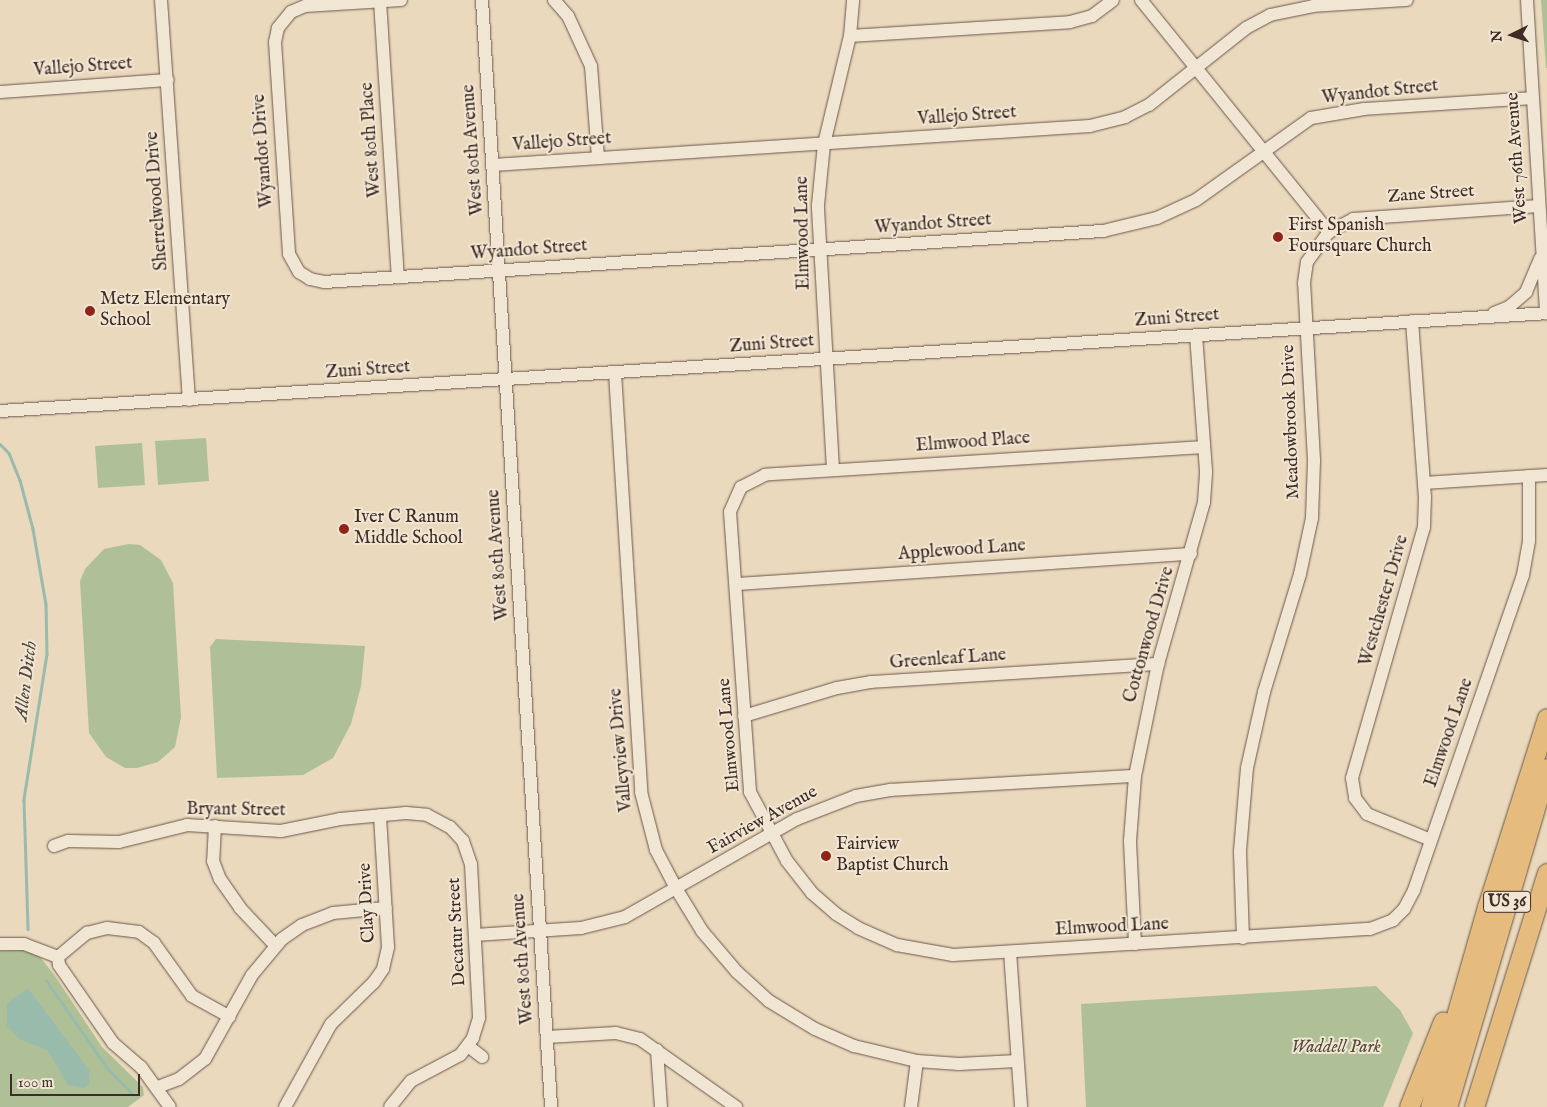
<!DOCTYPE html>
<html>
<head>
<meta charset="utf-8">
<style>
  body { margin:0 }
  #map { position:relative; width:1547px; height:1107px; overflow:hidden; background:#ead9bd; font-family:"IM FELL English",serif }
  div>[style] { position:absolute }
  .green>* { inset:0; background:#b0c096 }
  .water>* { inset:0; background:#99bbab }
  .stream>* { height:2.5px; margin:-1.25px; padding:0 1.25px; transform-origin:1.25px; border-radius:1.25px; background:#99bbab }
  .roads { filter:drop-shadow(0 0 1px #6a574b) drop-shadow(0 0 1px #6a574b) }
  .minor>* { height:12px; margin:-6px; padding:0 6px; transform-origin:6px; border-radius:6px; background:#f1e6d4 }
  .highway>* { height:19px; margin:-9.5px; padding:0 9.5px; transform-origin:9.5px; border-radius:9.5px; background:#e5bc7e }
  .dots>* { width:14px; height:14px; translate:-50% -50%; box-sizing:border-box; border:2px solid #f1e6d4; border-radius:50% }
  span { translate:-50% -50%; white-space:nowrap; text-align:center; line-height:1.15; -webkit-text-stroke:4px #f1e6d4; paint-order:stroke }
  .shield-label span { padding:1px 4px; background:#f1e6d4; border:1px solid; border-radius:4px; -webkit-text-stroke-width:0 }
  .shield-label { font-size:16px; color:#3f2c25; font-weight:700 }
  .street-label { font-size:18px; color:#3f2c25 }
  .poi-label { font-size:18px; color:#3f2c25 }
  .left { translate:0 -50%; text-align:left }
  .park-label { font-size:18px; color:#564a3c; font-style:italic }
  .water-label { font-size:19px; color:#514940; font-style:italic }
  .north { position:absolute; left:1487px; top:10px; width:50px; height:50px; -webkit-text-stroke:4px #f1e6d4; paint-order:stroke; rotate:266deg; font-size:14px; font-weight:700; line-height:20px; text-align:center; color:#3f2c25 }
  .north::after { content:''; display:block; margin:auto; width:18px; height:22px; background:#3f2c25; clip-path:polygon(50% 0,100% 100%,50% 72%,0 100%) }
  .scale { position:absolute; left:10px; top:1074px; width:130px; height:22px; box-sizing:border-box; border:2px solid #3f2c25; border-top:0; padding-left:6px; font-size:15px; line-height:18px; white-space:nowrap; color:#3f2c25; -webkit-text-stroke:4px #f1e6d4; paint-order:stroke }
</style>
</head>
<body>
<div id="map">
  <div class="green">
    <i style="clip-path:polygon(1541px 0,1547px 0,1547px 68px,1546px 68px)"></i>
    <i style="clip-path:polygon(206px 438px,209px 481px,158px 485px,155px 441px)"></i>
    <i style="clip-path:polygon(142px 443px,145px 485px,98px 488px,95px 446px)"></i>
    <i style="clip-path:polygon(129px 544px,140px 545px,161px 560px,173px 583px,181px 717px,175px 747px,158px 762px,137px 768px,125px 768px,106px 757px,89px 733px,80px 581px,85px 569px,104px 549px)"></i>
    <i style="clip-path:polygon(216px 639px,365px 646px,361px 686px,351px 724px,333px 758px,303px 775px,217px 778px,210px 647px)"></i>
    <i style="clip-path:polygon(28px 950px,37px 953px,55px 976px,102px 1047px,143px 1087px,144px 1095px,128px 1107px,0 1107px,0 951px)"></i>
    <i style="clip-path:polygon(1376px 986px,1400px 1010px,1413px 1033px,1383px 1107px,1086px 1107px,1081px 1004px)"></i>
  </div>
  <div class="water">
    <i style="clip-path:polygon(28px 988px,89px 1070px,89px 1084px,83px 1088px,68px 1085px,47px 1050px,19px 1039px,7px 1026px,7px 1003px)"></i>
  </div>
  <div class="stream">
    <i style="left:0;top:444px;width:13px;rotate:45deg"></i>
    <i style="left:9px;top:453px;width:29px;rotate:68deg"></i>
    <i style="left:20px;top:480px;width:51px;rotate:75.1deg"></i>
    <i style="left:33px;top:529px;width:76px;rotate:80.2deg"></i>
    <i style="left:46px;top:604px;width:50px;rotate:88.9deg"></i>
    <i style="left:47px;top:654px;width:148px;rotate:99deg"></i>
    <i style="left:24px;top:800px;width:129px;rotate:88.2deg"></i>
    <i style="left:46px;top:980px;width:108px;rotate:55.1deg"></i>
    <i style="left:108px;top:1069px;width:33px;rotate:45deg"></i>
  </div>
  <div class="roads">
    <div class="minor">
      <i style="left:161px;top:0;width:401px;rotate:86deg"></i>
      <i style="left:401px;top:0;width:96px;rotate:176.4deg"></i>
      <i style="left:305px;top:6px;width:15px;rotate:157deg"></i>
      <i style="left:291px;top:12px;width:21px;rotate:129deg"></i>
      <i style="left:278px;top:28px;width:14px;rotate:102deg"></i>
      <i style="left:275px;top:42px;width:212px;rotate:86.2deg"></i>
      <i style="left:289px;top:254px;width:21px;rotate:61deg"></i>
      <i style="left:299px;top:272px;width:13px;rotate:32deg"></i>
      <i style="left:310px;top:279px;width:14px;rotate:12deg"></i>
      <i style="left:324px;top:282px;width:781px;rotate:-3.75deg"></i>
      <i style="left:1103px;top:231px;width:56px;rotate:-13.5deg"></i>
      <i style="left:1157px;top:218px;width:43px;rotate:-24.8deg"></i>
      <i style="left:1196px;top:200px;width:141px;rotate:-35.5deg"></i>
      <i style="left:1311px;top:118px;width:54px;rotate:-9.6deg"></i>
      <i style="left:1364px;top:109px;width:168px;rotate:-3.7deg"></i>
      <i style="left:482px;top:0;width:1109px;rotate:86.43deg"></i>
      <i style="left:554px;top:0;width:21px;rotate:49deg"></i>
      <i style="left:568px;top:16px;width:55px;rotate:65.3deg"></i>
      <i style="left:591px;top:66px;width:92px;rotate:85.6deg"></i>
      <i style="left:1141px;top:0;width:299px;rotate:51deg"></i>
      <i style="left:1527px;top:0;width:314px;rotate:86.5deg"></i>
      <i style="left:380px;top:1px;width:277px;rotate:86.3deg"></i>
      <i style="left:850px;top:36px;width:220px;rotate:-3.6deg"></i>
      <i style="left:1070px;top:22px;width:23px;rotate:-15deg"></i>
      <i style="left:1092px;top:16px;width:26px;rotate:-37deg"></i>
      <i style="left:0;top:92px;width:168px;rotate:-4.1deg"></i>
      <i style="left:493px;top:165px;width:598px;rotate:-3.74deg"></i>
      <i style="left:1090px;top:126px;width:36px;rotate:-14deg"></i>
      <i style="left:1125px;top:117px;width:27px;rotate:-27deg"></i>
      <i style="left:1149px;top:105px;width:124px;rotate:-38.4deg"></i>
      <i style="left:1246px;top:28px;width:27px;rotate:-28deg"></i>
      <i style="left:1270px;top:15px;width:44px;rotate:-11.8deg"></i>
      <i style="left:1313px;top:6px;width:94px;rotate:-3.7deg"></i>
      <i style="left:1494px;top:313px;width:16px;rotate:-22deg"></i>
      <i style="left:1509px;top:307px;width:23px;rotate:-41deg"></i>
      <i style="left:1526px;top:292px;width:36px;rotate:-67deg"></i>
      <i style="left:1412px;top:321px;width:176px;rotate:85.8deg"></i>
      <i style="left:1425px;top:497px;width:30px;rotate:92deg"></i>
      <i style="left:1424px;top:527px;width:261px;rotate:106deg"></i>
      <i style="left:1352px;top:778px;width:20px;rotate:81deg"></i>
      <i style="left:1355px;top:798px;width:20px;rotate:53deg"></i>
      <i style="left:1367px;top:814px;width:69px;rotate:22.1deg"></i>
      <i style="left:615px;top:373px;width:420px;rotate:86.4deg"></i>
      <i style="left:641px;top:792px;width:60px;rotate:75.5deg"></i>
      <i style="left:656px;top:850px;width:45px;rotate:62.3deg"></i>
      <i style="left:677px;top:890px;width:48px;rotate:58.6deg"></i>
      <i style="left:702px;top:931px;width:54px;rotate:49.5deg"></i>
      <i style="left:737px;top:972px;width:43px;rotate:42.2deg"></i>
      <i style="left:769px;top:1001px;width:54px;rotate:31.3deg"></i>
      <i style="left:815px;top:1029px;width:43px;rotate:23.6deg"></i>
      <i style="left:854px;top:1046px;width:65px;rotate:13.4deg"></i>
      <i style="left:917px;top:1061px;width:42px;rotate:4.1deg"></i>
      <i style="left:959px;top:1064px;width:58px;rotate:-3deg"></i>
      <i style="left:0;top:411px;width:1550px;rotate:-3.62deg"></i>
      <i style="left:1204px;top:447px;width:440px;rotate:176.4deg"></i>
      <i style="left:765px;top:475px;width:27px;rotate:153deg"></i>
      <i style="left:741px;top:487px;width:27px;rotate:114deg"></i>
      <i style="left:730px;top:512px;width:281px;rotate:85.9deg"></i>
      <i style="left:750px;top:792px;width:78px;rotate:61.8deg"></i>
      <i style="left:787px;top:861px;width:41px;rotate:52deg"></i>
      <i style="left:812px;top:893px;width:32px;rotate:41deg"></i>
      <i style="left:836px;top:914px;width:26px;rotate:32deg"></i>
      <i style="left:858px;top:928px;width:43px;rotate:23.6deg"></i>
      <i style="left:897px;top:945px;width:57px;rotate:10.1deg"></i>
      <i style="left:953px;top:955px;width:418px;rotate:-3.6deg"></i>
      <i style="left:1370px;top:929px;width:25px;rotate:-21deg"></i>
      <i style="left:1393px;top:920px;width:16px;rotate:-45deg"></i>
      <i style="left:1404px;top:909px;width:21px;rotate:-62deg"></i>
      <i style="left:1414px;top:890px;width:333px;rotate:-70.9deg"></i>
      <i style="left:1523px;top:575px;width:35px;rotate:-80deg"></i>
      <i style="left:1529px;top:541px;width:65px;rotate:-90deg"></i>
      <i style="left:833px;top:469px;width:264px;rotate:-93.3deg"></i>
      <i style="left:818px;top:205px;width:61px;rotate:-84.4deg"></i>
      <i style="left:824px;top:144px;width:111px;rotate:-76.5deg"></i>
      <i style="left:850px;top:36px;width:36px;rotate:-85deg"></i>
      <i style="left:1424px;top:483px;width:123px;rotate:-3.7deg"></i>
      <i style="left:736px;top:584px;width:456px;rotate:-3.8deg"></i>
      <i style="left:744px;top:716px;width:97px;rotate:-16.8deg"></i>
      <i style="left:837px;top:688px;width:35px;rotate:-10deg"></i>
      <i style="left:871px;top:682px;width:288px;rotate:-3.6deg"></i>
      <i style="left:215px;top:826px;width:35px;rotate:93deg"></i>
      <i style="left:213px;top:861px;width:19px;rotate:69deg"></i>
      <i style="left:220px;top:879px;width:35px;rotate:55deg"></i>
      <i style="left:240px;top:908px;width:51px;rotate:46.6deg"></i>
      <i style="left:54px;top:846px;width:15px;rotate:-20deg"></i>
      <i style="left:68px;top:841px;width:51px;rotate:1.1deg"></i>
      <i style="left:119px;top:842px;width:70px;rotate:-14deg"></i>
      <i style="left:187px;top:825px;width:94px;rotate:3.7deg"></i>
      <i style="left:281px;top:831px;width:60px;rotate:-11.5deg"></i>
      <i style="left:340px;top:819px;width:66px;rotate:-5.2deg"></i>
      <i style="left:406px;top:813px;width:21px;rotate:5deg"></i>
      <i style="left:427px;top:815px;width:26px;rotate:28deg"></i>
      <i style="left:450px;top:827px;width:19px;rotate:47deg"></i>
      <i style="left:463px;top:841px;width:24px;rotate:71deg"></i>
      <i style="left:471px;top:864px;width:154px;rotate:87deg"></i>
      <i style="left:479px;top:1018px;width:21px;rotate:107deg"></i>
      <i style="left:473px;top:1038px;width:21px;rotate:127deg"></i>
      <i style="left:460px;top:1055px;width:55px;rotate:152deg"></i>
      <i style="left:411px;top:1081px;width:33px;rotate:129deg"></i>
      <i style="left:475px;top:935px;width:106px;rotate:-3.8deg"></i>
      <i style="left:581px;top:928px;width:45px;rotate:-14deg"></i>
      <i style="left:625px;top:917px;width:198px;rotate:-29.7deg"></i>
      <i style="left:797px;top:819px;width:63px;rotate:-21.3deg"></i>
      <i style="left:856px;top:796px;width:36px;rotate:-10deg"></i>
      <i style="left:891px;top:790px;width:244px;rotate:-3.3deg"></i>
      <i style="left:1243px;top:938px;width:87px;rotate:-92deg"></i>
      <i style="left:1240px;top:851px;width:83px;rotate:-85.2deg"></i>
      <i style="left:1247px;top:768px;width:78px;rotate:-77.4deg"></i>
      <i style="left:1264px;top:692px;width:123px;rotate:-73deg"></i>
      <i style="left:1300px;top:574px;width:57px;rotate:-77.9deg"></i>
      <i style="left:1312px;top:518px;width:58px;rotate:-88deg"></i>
      <i style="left:1314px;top:460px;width:177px;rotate:-93.2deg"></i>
      <i style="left:1304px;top:283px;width:21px;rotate:-82deg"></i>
      <i style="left:1307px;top:262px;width:37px;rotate:-54deg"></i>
      <i style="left:1329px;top:232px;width:27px;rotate:-28deg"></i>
      <i style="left:1353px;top:219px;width:186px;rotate:-4deg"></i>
      <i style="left:0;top:944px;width:24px"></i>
      <i style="left:24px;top:944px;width:36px;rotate:21deg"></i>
      <i style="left:1135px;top:944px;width:103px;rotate:-92.8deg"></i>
      <i style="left:1130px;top:841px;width:65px;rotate:-85.6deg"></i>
      <i style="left:1135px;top:776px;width:114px;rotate:-78.4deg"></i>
      <i style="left:1158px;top:664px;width:168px;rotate:-74.1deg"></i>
      <i style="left:1204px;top:502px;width:31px;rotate:-86deg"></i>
      <i style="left:1206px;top:471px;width:136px;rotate:-94.2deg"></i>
      <i style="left:1010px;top:952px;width:155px;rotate:85.9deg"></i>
      <i style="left:58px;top:957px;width:38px;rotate:-40deg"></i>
      <i style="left:87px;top:933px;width:21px;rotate:-14deg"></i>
      <i style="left:107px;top:928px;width:32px;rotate:7deg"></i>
      <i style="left:139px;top:932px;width:19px;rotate:36deg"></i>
      <i style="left:154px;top:943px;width:65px;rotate:54.4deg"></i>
      <i style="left:192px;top:996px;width:43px;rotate:28.9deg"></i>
      <i style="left:58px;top:957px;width:8px;rotate:83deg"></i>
      <i style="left:59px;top:965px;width:95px;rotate:55.3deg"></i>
      <i style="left:113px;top:1043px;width:37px;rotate:41deg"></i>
      <i style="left:141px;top:1067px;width:49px;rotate:54.1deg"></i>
      <i style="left:547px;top:1037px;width:69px;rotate:-3.3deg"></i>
      <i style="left:616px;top:1033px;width:25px;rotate:14deg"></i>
      <i style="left:640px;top:1039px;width:118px;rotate:35.3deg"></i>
      <i style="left:468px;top:1046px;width:18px;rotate:38deg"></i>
      <i style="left:657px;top:1050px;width:57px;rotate:86deg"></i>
      <i style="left:158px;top:1087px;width:22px;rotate:-21deg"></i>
      <i style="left:179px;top:1079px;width:33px;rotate:-38deg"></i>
      <i style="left:205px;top:1059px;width:96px;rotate:-60.8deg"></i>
      <i style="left:252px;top:975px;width:47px;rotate:-50.2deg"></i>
      <i style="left:282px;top:939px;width:24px;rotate:-35deg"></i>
      <i style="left:302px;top:925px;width:33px;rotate:-21deg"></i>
      <i style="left:333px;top:913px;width:53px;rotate:-5.4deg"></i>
      <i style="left:285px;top:1107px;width:95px;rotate:-61deg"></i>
      <i style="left:331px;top:1024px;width:60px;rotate:-44.3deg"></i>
      <i style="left:374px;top:982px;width:16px;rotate:-55deg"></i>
      <i style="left:383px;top:969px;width:23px;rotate:-77deg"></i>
      <i style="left:388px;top:947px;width:132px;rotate:-93.5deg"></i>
      <i style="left:911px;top:1107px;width:46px;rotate:-82.6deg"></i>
    </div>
    <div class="highway">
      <i style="left:1409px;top:1107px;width:92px;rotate:-68.4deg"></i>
      <i style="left:1430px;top:1107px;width:208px;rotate:-74.1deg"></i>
      <i style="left:1487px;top:907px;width:198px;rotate:-72.4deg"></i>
      <i style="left:1447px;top:1107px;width:353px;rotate:-73.6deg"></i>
      <i style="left:1474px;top:1107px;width:245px;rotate:-72.7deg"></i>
    </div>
  </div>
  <div class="dots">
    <i style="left:1278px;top:237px;background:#8f2418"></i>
    <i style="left:90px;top:311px;background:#8f2418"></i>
    <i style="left:344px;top:529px;background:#8f2418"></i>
    <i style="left:826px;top:856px;background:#8f2418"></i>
  </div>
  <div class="shield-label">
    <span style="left:1507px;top:902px">US 36</span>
  </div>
  <div class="street-label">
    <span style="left:83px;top:68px;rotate:-4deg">Vallejo Street</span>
    <span style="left:1380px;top:93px;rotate:-6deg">Wyandot Street</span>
    <span style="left:967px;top:117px;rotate:-4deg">Vallejo Street</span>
    <span style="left:372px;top:140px;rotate:-94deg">West 80th Place</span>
    <span style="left:562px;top:143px;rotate:-4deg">Vallejo Street</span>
    <span style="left:474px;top:150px;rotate:-94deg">West 80th Avenue</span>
    <span style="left:264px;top:151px;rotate:-94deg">Wyandot Drive</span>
    <span style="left:1518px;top:158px;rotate:-94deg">West 76th Avenue</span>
    <span style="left:1431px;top:195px;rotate:-4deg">Zane Street</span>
    <span style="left:158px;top:201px;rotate:-94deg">Sherrelwood Drive</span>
    <span style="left:933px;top:225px;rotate:-4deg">Wyandot Street</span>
    <span style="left:804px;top:233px;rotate:-91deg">Elmwood Lane</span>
    <span style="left:529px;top:251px;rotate:-4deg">Wyandot Street</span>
    <span style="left:1177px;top:319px;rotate:-4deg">Zuni Street</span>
    <span style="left:772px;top:345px;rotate:-4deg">Zuni Street</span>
    <span style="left:368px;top:371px;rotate:-4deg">Zuni Street</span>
    <span style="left:1292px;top:422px;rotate:-92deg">Meadowbrook Drive</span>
    <span style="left:973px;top:443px;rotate:-4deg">Elmwood Place</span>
    <span style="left:962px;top:551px;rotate:-4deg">Applewood Lane</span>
    <span style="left:499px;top:555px;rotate:-94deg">West 80th Avenue</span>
    <span style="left:1385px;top:601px;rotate:-74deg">Westchester Drive</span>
    <span style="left:1150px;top:635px;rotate:-74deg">Cottonwood Drive</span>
    <span style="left:948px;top:660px;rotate:-4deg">Greenleaf Lane</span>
    <span style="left:1450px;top:733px;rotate:-71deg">Elmwood Lane</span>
    <span style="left:730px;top:735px;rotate:-95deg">Elmwood Lane</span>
    <span style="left:622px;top:750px;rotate:-95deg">Valleyview Drive</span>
    <span style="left:236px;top:811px;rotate:1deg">Bryant Street</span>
    <span style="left:763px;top:821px;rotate:-29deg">Fairview Avenue</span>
    <span style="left:368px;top:903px;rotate:-93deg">Clay Drive</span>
    <span style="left:1112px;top:928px;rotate:-3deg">Elmwood Lane</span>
    <span style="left:458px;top:932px;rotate:-93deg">Decatur Street</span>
    <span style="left:524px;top:959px;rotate:-94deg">West 80th Avenue</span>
  </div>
  <div class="poi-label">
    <span class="left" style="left:1288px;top:237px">First Spanish<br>Foursquare Church</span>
    <span class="left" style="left:100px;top:311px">Metz Elementary<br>School</span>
    <span class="left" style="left:354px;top:529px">Iver C Ranum<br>Middle School</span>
    <span class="left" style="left:836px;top:856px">Fairview<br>Baptist Church</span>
  </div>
  <div class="park-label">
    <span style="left:1336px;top:1048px">Waddell Park</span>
  </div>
  <div class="water-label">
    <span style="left:27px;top:681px;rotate:-83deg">Allen Ditch</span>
  </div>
  <div class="north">N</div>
  <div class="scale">100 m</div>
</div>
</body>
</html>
